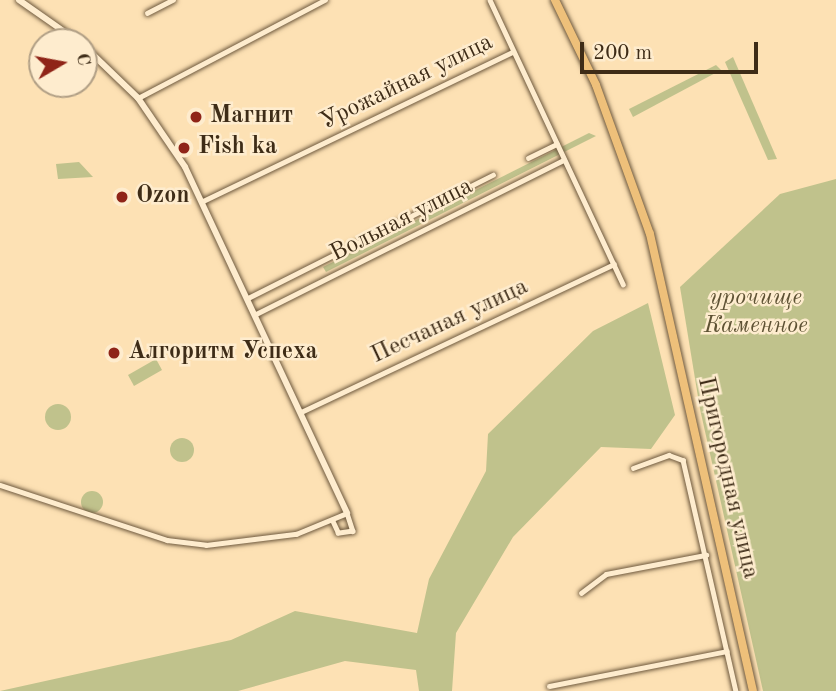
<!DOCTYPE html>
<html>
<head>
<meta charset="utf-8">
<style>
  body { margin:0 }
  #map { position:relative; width:836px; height:691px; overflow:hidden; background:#fde1b4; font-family:"Old Standard TT",serif }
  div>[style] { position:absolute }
  .green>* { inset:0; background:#c0c28c }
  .round { border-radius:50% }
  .roads { filter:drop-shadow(0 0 2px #6e593e) drop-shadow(0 0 2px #6e593e) }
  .minor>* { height:4.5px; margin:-2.25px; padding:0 2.25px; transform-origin:2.25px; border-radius:2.25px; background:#feecce }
  .tertiary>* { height:6px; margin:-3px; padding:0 3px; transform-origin:3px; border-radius:3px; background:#feecce }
  .primary>* { height:8px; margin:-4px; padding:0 4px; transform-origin:4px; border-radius:4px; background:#eec07a }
  .dots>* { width:19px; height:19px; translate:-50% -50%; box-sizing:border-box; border:4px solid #feecce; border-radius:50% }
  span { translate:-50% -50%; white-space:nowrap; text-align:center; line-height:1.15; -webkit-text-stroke:5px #feecce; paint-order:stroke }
  .street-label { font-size:24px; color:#3e2c17 }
  .poi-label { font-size:24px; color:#3e2c17; font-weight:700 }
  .left { translate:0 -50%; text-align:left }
  .park-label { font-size:24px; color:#5e5234; font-style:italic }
  .north { position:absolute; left:28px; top:28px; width:70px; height:70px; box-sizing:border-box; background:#feecce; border:2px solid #b19f85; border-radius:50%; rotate:80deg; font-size:19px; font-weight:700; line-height:28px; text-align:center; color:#3e2c17 }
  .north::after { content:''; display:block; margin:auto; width:24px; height:32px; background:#8f2418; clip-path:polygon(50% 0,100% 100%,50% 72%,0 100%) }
  .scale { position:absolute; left:580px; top:42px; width:178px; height:32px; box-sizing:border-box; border:4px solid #3e2c17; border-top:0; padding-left:9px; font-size:21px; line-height:24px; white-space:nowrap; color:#3e2c17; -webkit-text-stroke:5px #feecce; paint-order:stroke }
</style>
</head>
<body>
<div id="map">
  <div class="green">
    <i style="clip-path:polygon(733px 57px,777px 159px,768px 160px,725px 62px)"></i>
    <i style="clip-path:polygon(716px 65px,721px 70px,633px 117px,629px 109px)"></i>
    <i style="clip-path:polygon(589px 133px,596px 136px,326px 272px,323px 267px)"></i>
    <i style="clip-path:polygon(79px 162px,93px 177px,58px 179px,56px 164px)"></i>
    <i style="clip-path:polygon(836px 179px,836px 691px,763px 691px,700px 409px,680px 287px,780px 194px)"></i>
    <i style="clip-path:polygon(648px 303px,675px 415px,651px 449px,601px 447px,513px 537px,456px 633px,452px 691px,419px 691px,416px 670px,345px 661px,238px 691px,0 691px,231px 640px,295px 611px,417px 633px,429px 579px,486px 471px,488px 434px,593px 331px)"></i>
    <i style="clip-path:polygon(156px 359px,162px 370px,134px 386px,128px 375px)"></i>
    <i class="round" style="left:45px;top:404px;width:26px;height:26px"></i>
    <i class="round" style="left:170px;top:438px;width:24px;height:24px"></i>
    <i class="round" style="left:81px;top:491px;width:22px;height:22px"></i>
  </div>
  <div class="roads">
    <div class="minor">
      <i style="left:490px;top:0;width:314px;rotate:64.9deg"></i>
      <i style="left:147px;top:13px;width:29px;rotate:-27deg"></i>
      <i style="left:138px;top:98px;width:211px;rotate:-27.7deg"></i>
      <i style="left:528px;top:158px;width:32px;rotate:-26deg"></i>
      <i style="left:203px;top:201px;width:344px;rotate:-25.7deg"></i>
      <i style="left:248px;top:298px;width:274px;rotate:-26.7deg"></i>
      <i style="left:256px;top:314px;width:344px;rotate:-26.6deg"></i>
      <i style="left:301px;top:412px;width:346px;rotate:-25.3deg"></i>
      <i style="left:633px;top:468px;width:38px;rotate:-20deg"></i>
      <i style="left:669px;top:455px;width:15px;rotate:20deg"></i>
      <i style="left:683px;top:460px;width:237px;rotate:77.1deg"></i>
      <i style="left:0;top:485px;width:176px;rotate:18.2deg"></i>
      <i style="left:167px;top:540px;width:39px;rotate:7deg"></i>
      <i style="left:206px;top:545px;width:91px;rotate:-7deg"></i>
      <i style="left:296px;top:534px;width:55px;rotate:-22.4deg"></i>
      <i style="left:347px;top:513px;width:19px;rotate:72deg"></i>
      <i style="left:353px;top:531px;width:15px;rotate:172deg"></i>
      <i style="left:338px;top:533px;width:14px;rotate:-115deg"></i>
      <i style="left:581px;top:593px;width:31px;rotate:-37deg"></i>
      <i style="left:606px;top:574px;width:102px;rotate:-10.8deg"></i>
      <i style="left:549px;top:686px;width:181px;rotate:-11.1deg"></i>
    </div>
    <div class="tertiary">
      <i style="left:19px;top:0;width:73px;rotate:35deg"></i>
      <i style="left:84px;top:46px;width:75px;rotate:43.9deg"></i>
      <i style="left:138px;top:98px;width:83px;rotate:55.7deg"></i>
      <i style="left:185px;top:167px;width:382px;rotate:64.9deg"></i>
    </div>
    <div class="primary">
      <i style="left:555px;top:0;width:94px;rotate:64.2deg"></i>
      <i style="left:596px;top:85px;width:158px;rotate:70.1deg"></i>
      <i style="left:650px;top:234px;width:468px;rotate:77.3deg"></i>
    </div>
  </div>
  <div class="dots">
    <i style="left:196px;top:117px;background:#8f2418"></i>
    <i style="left:184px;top:148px;background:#8f2418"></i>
    <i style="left:122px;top:197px;background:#8f2418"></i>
    <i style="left:114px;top:353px;background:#8f2418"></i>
  </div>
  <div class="street-label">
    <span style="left:407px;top:83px;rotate:-26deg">Урожайная улица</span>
    <span style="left:402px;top:221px;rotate:-27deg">Вольная улица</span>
    <span style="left:450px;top:322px;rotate:-25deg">Песчаная улица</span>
    <span style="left:727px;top:478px;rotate:77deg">Пригородная улица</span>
  </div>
  <div class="poi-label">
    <span class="left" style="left:210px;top:117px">Магнит</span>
    <span class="left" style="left:198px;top:148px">Fish ka</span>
    <span class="left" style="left:136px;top:197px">Ozon</span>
    <span class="left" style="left:128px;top:353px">Алгоритм Успеха</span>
  </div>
  <div class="park-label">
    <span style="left:756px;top:313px">урочище<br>Каменное</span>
  </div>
  <div class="north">С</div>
  <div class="scale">200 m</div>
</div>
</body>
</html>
